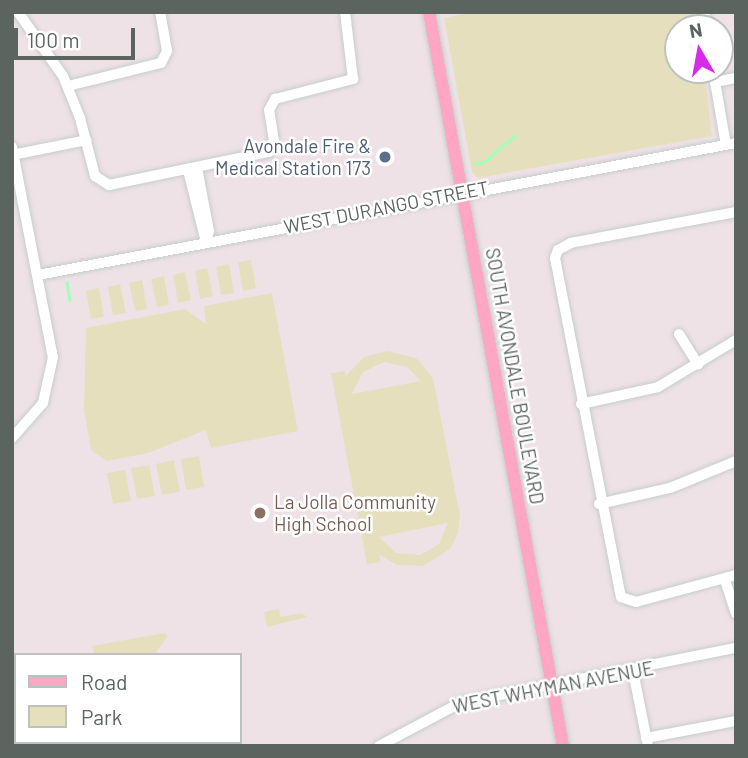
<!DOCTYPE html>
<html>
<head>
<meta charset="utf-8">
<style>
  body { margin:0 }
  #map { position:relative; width:748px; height:758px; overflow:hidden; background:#eee2e7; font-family:Barlow,sans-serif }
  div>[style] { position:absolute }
  .green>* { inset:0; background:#e6dfbe }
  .stream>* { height:2.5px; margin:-1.25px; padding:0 1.25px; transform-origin:1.25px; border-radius:1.25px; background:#a1ffb9 }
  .roads { filter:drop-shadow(0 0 2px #c6ceca) drop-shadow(0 0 2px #c6ceca) }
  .minor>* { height:10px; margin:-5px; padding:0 5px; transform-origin:5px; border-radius:5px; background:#fff }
  .major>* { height:12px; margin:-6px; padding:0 6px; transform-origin:6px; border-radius:6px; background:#ffa6c5 }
  .dots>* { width:19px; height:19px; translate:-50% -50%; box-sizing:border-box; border:4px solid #fff; border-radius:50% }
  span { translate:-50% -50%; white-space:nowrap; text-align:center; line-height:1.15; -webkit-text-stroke:5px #fff; paint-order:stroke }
  .service-label { font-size:19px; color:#4e5e75 }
  .right { translate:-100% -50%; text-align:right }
  .street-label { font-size:19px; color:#5b645e }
  .education-label { font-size:19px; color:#785e54 }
  .left { translate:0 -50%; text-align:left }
  .frame { position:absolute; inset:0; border:14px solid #5b645e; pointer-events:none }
  .legend { position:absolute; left:14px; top:653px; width:228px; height:91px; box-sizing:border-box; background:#fff; border:2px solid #bdc1bf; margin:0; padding:9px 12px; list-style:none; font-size:21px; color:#5b645e }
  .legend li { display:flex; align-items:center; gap:14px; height:35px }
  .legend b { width:35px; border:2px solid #bdc1bf }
  .north { position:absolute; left:664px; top:14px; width:70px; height:70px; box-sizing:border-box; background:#fff; border:2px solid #bdc1bf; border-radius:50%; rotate:350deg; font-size:19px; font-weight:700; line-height:28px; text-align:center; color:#5b645e }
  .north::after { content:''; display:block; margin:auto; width:24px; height:32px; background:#d72beb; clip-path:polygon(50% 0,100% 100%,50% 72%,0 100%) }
  .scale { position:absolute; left:14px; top:28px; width:121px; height:32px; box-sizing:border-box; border:4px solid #5b645e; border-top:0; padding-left:9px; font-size:21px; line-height:24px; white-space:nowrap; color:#5b645e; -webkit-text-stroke:5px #fff; paint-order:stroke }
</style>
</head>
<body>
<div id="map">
  <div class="green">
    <i style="clip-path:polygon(472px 12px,695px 12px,698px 28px,678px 28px,678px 70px,704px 70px,712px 136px,478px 178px,472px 172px,444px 18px)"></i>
    <i style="clip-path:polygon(251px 260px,256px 288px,243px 291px,238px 262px)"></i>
    <i style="clip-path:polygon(229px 264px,234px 293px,221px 295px,216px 267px)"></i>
    <i style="clip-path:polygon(207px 268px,213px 296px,200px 299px,195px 271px)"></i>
    <i style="clip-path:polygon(185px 272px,191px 300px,178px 303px,173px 275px)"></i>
    <i style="clip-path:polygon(164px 276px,169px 305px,157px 307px,151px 279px)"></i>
    <i style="clip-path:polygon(142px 280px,147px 309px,135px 311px,129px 283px)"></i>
    <i style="clip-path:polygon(120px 284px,126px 313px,113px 315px,108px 287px)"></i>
    <i style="clip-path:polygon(99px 288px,104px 317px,91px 319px,86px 291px)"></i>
    <i style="clip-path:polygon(272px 293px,298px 431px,211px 448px,206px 430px,148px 453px,107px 461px,91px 450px,84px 410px,86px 328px,185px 309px,206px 324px,204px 306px)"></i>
    <i style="clip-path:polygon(evenodd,387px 351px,416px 358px,433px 378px,460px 515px,458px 533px,450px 549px,423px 566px,397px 565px,380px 555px,380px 562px,367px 564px,331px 373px,345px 371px,346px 376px,364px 357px,387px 351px,384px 362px,407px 367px,421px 381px,352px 394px,363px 372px,384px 362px,387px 351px,448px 523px,439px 544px,420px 555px,396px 553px,379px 537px,448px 523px)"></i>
    <i style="clip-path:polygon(199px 456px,204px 487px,186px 490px,181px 459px)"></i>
    <i style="clip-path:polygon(174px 460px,180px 492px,162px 495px,156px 464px)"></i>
    <i style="clip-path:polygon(149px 465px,155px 496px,137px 499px,131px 468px)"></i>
    <i style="clip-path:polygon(125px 470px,131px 501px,113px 504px,107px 473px)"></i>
    <i style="clip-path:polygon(279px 609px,281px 617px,302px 613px,307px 617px,267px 627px,264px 612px)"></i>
    <i style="clip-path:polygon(164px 633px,168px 636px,156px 652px,161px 655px,94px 655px,92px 646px)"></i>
  </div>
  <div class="stream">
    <i style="left:673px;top:40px;width:5px"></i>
    <i style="left:474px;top:163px;width:10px;rotate:-6deg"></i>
    <i style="left:484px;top:162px;width:40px;rotate:-41deg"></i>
    <i style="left:67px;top:282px;width:18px;rotate:81deg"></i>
  </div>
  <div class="roads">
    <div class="minor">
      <i style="left:18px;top:12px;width:78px;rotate:54.9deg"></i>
      <i style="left:63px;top:76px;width:45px;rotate:68deg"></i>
      <i style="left:80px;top:118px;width:60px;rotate:75.5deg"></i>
      <i style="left:95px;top:176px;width:17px;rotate:33deg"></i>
      <i style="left:109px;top:185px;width:163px;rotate:-11.7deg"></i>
      <i style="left:269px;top:152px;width:12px;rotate:-66deg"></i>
      <i style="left:274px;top:141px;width:31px;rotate:-99deg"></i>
      <i style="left:269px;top:110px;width:13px;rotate:-61deg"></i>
      <i style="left:275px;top:99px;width:81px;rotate:-14.4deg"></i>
      <i style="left:353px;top:79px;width:67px;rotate:-96.8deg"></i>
      <i style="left:704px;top:12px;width:16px;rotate:79deg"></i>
      <i style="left:713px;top:70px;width:76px;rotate:80.2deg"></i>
      <i style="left:715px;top:82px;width:21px;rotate:-11deg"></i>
      <i style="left:68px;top:86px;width:96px;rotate:-13.9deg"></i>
      <i style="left:161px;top:63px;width:13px;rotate:-63deg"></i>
      <i style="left:167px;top:51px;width:40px;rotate:-100deg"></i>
      <i style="left:12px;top:147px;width:214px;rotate:79deg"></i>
      <i style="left:53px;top:357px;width:47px;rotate:102.3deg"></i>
      <i style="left:43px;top:403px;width:47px;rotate:131.5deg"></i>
      <i style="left:12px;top:155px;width:76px;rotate:-11.3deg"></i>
      <i style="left:197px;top:168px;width:64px;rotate:79.2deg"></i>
      <i style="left:209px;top:231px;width:11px;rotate:105deg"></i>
      <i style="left:188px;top:170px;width:74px;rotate:76deg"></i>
      <i style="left:736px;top:212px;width:168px;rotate:169.4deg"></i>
      <i style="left:571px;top:243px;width:15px;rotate:152deg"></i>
      <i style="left:558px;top:250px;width:9px;rotate:111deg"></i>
      <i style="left:555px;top:258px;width:345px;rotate:79deg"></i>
      <i style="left:621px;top:597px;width:16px;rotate:18deg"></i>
      <i style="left:636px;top:602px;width:104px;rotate:-15.1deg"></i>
      <i style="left:38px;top:275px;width:710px;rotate:-10.71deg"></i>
      <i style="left:679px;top:334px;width:36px;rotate:58deg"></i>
      <i style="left:581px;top:404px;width:79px;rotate:-12.4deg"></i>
      <i style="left:658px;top:387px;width:91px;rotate:-31.1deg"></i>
      <i style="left:599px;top:504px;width:73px;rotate:-12.7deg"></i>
      <i style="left:670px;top:488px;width:71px;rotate:-22.2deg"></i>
      <i style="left:725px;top:580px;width:35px;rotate:72deg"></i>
      <i style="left:633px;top:671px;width:76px;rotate:78.7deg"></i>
      <i style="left:646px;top:738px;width:92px;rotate:-10.7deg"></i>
      <i style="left:379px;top:746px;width:92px;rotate:-28deg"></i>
      <i style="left:460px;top:703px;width:281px;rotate:-11.3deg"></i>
    </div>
    <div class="major">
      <i style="left:429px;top:12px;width:746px;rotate:79.65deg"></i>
    </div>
  </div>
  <div class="dots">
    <i style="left:385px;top:157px;background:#5c6f8a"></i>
    <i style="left:260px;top:513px;background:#8d6e63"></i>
  </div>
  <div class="service-label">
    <span class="right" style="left:371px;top:157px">Avondale Fire &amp;<br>Medical Station 173</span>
  </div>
  <div class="street-label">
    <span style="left:386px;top:207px;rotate:-11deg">WEST DURANGO STREET</span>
    <span style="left:515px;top:376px;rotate:80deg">SOUTH AVONDALE BOULEVARD</span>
    <span style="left:553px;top:687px;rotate:-11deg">WEST WHYMAN AVENUE</span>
  </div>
  <div class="education-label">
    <span class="left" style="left:274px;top:513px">La Jolla Community<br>High School</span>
  </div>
  <div class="frame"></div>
  <ul class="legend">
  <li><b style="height:9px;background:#ffa6c5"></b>Road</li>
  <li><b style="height:19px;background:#e6dfbe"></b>Park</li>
  </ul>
  <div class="north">N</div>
  <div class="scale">100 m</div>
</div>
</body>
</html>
